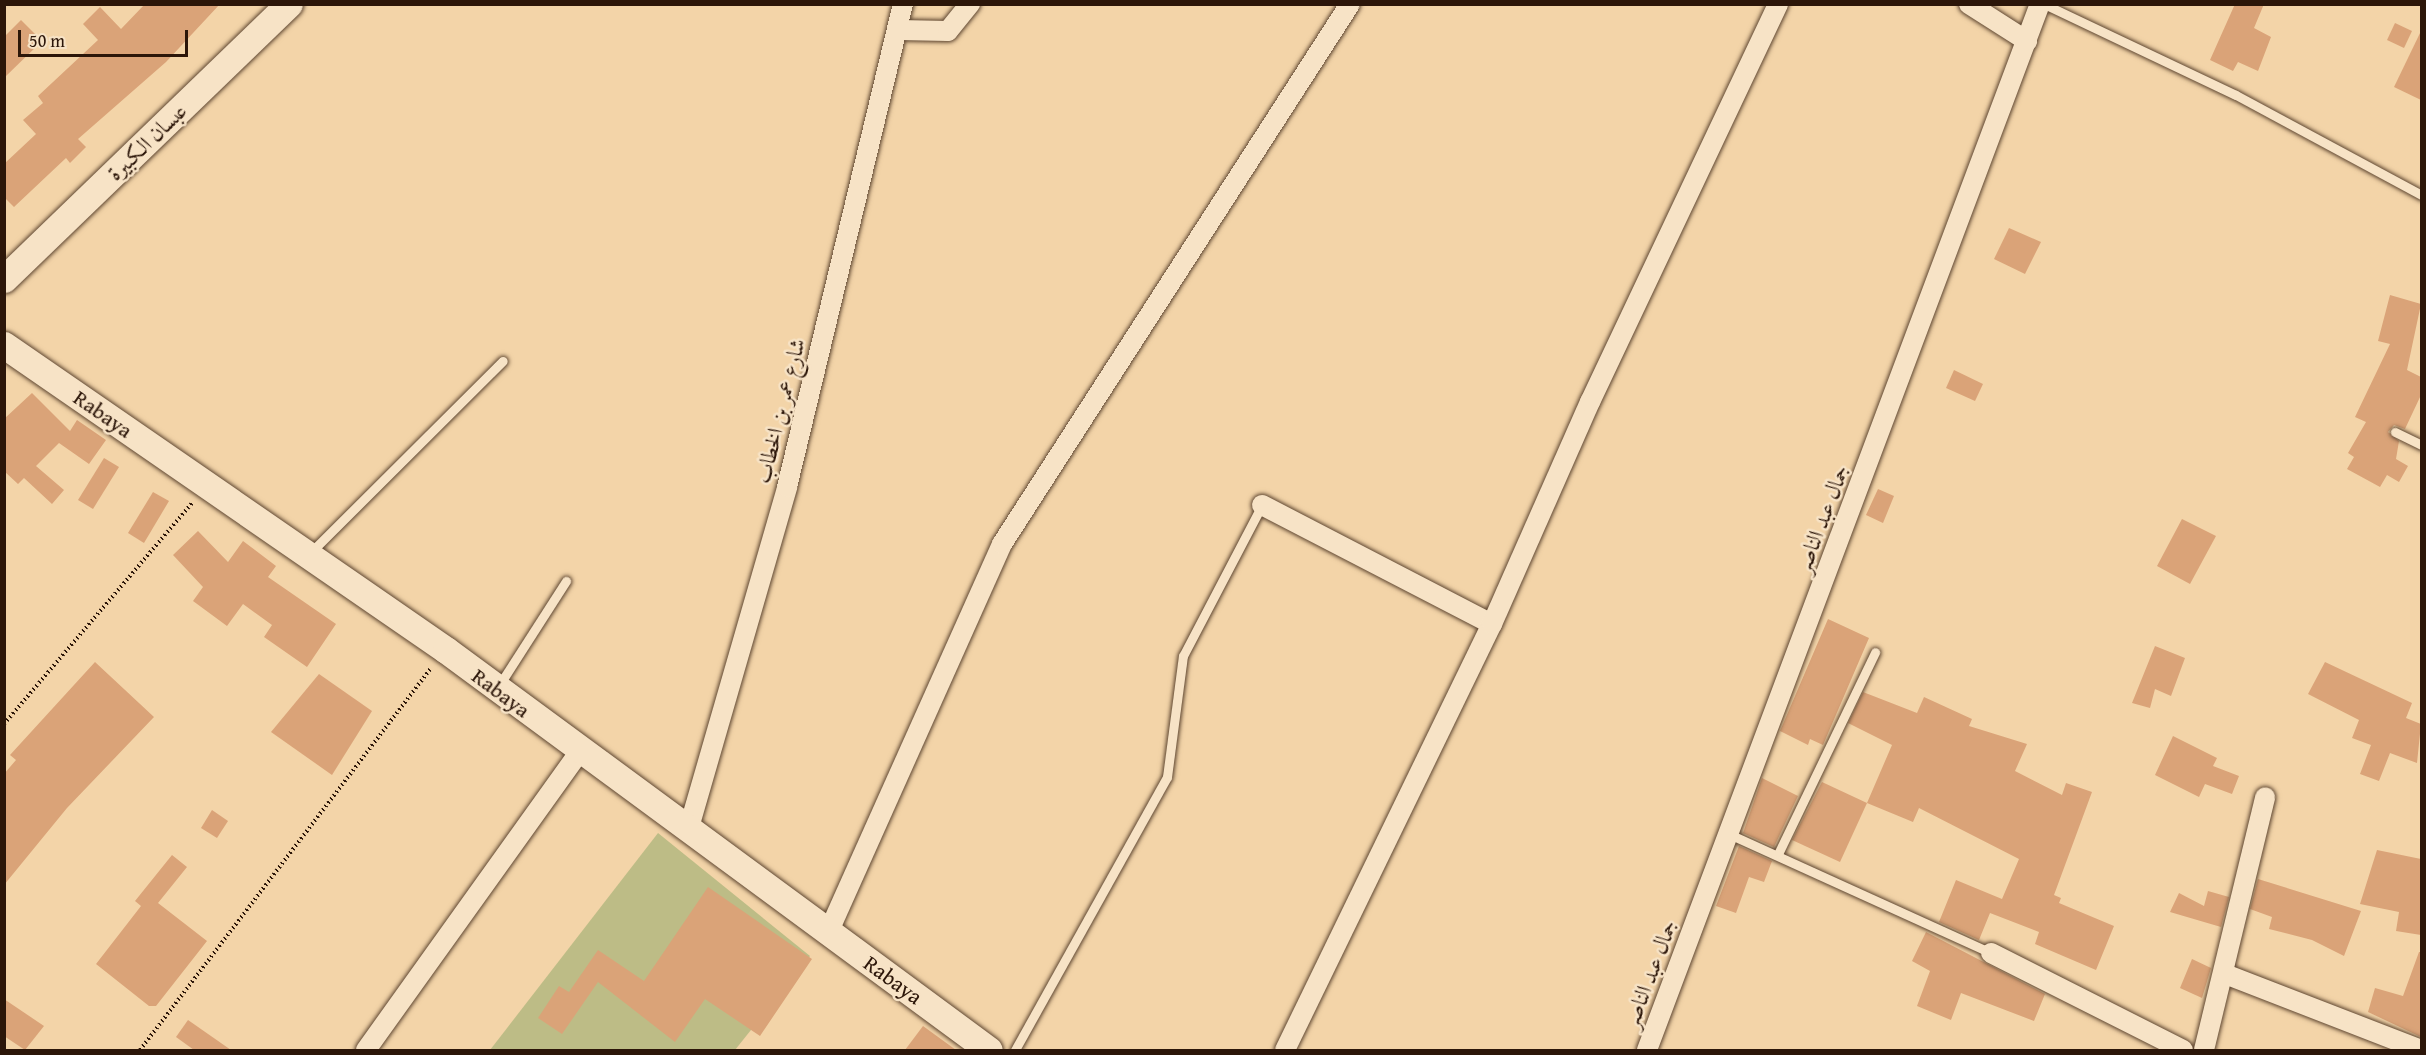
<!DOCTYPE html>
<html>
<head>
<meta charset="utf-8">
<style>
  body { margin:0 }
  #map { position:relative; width:2426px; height:1055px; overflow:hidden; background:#f3d4a8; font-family:"Gentium Book Plus",Amiri,serif }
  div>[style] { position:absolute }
  .green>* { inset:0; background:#bdbc86 }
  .building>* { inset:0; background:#daa378 }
  .path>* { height:4px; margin-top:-2px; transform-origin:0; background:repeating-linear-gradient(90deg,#2c1609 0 1.5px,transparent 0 4.5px) }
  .roads { filter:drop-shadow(0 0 2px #5e4631) drop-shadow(0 0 2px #5e4631) }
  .lane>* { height:9px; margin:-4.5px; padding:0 4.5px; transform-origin:4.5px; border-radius:4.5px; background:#f7e3c6 }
  .street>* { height:20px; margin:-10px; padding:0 10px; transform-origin:10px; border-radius:10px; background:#f7e3c6 }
  .secondary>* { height:27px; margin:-13.5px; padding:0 13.5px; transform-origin:13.5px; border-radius:13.5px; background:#f7e3c6 }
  span { translate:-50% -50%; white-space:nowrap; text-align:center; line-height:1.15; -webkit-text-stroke:5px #f7e3c6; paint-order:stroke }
  .street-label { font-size:22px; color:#2c1609 }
  .frame { position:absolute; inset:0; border:6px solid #2c1609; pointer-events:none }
  .scale { position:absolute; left:18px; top:30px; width:170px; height:27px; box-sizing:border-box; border:3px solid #2c1609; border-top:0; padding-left:8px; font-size:18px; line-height:21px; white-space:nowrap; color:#2c1609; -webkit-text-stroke:4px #f7e3c6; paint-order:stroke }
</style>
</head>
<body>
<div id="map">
  <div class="green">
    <i style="clip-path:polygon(658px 833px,810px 956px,735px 1050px,490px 1050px)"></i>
  </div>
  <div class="building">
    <i style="clip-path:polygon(145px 4px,220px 4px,166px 62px,78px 139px,86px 147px,70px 163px,66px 158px,14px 207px,4px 197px,4px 164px,36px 134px,23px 120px,43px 103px,38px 96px,98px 40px,83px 24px,100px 7px,121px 29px)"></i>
    <i style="clip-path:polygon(2235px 4px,2264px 4px,2254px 28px,2271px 37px,2258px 71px,2238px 62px,2233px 71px,2210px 60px)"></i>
    <i style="clip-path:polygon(21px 20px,42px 41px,4px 78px,4px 37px)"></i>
    <i style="clip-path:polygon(2395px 23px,2412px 31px,2404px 48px,2387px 40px)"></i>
    <i style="clip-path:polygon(2421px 31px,2421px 100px,2394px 87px)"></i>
    <i style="clip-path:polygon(2009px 228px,2041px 242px,2025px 274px,1994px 259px)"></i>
    <i style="clip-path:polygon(2390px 295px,2421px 304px,2407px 370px,2421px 377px,2421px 395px,2405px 429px,2394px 425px,2388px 432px,2399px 441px,2396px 459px,2408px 466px,2399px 482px,2387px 475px,2380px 487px,2347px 469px,2354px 457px,2348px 453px,2366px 422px,2355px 417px,2390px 344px,2378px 341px)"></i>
    <i style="clip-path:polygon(1954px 370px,1983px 384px,1975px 401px,1946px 388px)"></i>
    <i style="clip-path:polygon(32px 393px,70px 431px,77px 420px,106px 440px,89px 464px,59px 443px,36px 466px,64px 490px,52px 504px,24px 478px,18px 484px,4px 471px,4px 419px)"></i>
    <i style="clip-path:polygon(104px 458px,119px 467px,93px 509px,78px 500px)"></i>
    <i style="clip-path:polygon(1878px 489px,1894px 496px,1883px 523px,1866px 515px)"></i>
    <i style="clip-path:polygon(153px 492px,169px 501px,144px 543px,128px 533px)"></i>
    <i style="clip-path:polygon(2182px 519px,2216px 536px,2190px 584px,2157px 566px)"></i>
    <i style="clip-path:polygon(198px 531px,228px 562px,243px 541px,276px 566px,268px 577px,336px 624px,307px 667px,264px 637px,272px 625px,243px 604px,227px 626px,193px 601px,203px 587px,173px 555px)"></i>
    <i style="clip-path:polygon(1828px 619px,1869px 638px,1823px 745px,1810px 739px,1808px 745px,1780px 731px)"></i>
    <i style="clip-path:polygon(2155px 646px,2185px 658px,2171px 696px,2155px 689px,2150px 708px,2132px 703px)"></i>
    <i style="clip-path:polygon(95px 662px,154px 717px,67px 808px,4px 885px,4px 774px,16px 760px,10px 755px)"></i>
    <i style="clip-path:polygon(2325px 662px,2412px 703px,2406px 718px,2421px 724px,2417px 763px,2390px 753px,2379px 781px,2360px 774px,2371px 745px,2352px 738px,2359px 720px,2308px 694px)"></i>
    <i style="clip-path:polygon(319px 674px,372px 711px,332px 775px,271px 732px)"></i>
    <i style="clip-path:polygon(1863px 692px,1917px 713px,1924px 697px,1972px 719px,1969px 726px,2027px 744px,2015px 771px,2062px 795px,2066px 783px,2092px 792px,2054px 895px,2061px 898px,2059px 903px,2114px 926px,2096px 970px,2035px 944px,2039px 932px,1990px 913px,1979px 940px,1939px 922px,1956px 880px,2002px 899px,2019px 859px,1919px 808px,1913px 822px,1867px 803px,1892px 745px,1848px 723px)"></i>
    <i style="clip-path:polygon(2173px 736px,2217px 758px,2213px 766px,2239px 776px,2232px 794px,2205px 784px,2199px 797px,2155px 775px)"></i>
    <i style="clip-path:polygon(1762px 778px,1798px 796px,1774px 847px,1743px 833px)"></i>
    <i style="clip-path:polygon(1822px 782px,1867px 803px,1840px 862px,1792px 840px)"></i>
    <i style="clip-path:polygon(212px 810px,228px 821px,217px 838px,201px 828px)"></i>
    <i style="clip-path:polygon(1739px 846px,1772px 861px,1764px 882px,1749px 877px,1736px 913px,1716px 906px)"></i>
    <i style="clip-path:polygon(2377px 850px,2421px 859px,2421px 935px,2396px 931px,2399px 912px,2360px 904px)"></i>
    <i style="clip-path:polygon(172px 855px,187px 867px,158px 903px,207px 941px,156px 1006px,149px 1006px,96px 964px,141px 906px,135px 901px)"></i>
    <i style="clip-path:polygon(2258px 879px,2361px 911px,2344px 956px,2312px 940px,2269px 929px,2272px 917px,2250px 909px)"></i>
    <i style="clip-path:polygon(708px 887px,812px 959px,760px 1036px,705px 999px,675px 1042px,598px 982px,562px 1034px,538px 1018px,559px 986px,569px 992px,598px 950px,644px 981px)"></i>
    <i style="clip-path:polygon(2208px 891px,2229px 897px,2221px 927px,2170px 912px,2179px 893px,2204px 906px)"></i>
    <i style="clip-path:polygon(1926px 932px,2045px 994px,2034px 1021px,1961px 993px,1951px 1020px,1917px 1006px,1930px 971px,1912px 961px)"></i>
    <i style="clip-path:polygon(2419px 952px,2421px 952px,2421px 1037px,2368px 1012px,2375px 988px,2403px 996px)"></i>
    <i style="clip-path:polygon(2192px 959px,2211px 968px,2202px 998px,2180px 988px)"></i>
    <i style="clip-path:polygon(4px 999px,44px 1026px,25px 1050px,4px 1036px)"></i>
    <i style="clip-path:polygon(188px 1020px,231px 1050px,194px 1050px,176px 1037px)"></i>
    <i style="clip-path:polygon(923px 1026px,956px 1050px,905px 1050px)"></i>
  </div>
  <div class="path">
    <i style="left:4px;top:724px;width:290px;rotate:-49.6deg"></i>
    <i style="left:140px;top:1050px;width:479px;rotate:-52.7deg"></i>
  </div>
  <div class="roads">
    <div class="lane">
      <i style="left:2044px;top:4px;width:212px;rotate:25.4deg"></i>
      <i style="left:2236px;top:95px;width:211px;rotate:28.3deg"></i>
      <i style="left:2395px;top:432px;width:30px;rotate:26deg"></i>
      <i style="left:310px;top:553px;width:272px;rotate:-44.9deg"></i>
      <i style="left:498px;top:687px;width:126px;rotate:-57.3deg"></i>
      <i style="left:1729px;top:834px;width:288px;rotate:24.4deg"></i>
      <i style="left:1778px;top:854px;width:224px;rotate:-64.3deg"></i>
      <i style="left:1015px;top:1050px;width:312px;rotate:-60.9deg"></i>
      <i style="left:1167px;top:777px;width:122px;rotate:-82.5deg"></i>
      <i style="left:1183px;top:656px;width:170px;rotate:-62.4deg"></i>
    </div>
    <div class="street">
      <i style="left:1969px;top:4px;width:69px;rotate:32.5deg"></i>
      <i style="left:899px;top:30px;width:49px;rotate:1.2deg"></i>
      <i style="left:948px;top:31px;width:35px;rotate:-51deg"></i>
      <i style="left:1262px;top:505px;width:259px;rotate:27.4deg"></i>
      <i style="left:690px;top:824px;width:351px;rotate:-73.9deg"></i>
      <i style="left:787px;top:487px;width:497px;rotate:-76.5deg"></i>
      <i style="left:828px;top:933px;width:426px;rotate:-65.9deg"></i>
      <i style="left:1002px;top:544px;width:642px;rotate:-57.2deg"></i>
      <i style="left:1991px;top:953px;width:215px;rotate:26.8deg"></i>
      <i style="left:2225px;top:974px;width:210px;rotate:21.2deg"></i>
      <i style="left:366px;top:1050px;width:369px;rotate:-54.4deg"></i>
      <i style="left:1285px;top:1050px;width:474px;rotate:-64.1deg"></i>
      <i style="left:1492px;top:624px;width:243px;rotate:-66.2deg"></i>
      <i style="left:1590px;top:402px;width:440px;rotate:-64.7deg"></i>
      <i style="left:1647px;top:1050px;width:1117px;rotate:-69.41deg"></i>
      <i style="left:2204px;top:1050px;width:260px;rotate:-76.4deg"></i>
    </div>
    <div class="secondary">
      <i style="left:4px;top:279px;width:396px;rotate:-44deg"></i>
      <i style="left:4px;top:345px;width:537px;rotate:34.61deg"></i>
      <i style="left:446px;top:650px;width:674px;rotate:36.38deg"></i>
    </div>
  </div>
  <div class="street-label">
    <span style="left:147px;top:142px;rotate:-44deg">عبسان الكبيرة</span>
    <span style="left:780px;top:411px;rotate:-76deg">شارع عمر بن الخطاب</span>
    <span style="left:103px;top:414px;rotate:35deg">Rabaya</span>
    <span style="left:1822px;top:519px;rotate:-69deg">جمال عبد الناصر</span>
    <span style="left:501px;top:693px;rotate:37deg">Rabaya</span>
    <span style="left:1650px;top:974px;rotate:-69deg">جمال عبد الناصر</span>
    <span style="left:893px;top:980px;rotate:36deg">Rabaya</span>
  </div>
  <div class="frame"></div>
  <div class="scale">50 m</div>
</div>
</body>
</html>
